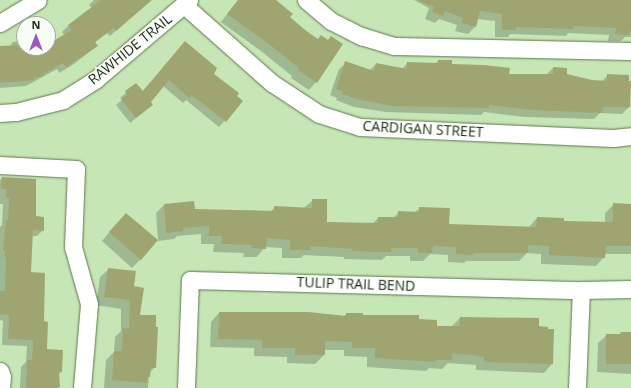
<!DOCTYPE html>
<html>
<head>
<meta charset="utf-8">
<style>
  body { margin:0 }
  #map { position:relative; width:631px; height:388px; overflow:hidden; background:#c7e6b6; font-family:"Open Sans",sans-serif }
  div>[style] { position:absolute }
  .shadow>* { inset:0; background:#0003 }
  .building>* { inset:0; background:#9fa571 }
  .roads { filter:drop-shadow(0 0 1px #5e794e) drop-shadow(0 0 1px #5e794e) }
  .minor>* { height:17px; margin:-8.5px; padding:0 8.5px; transform-origin:8.5px; border-radius:8.5px; background:#fff }
  span { translate:-50% -50%; white-space:nowrap; text-align:center; line-height:1.15; -webkit-text-stroke:3px #f8fef5; paint-order:stroke }
  .street-label { font-size:14px; color:#1f2a18 }
  .north { position:absolute; left:16px; top:16px; width:40px; height:40px; box-sizing:border-box; background:#f8fef5; border:1px solid #a1a99d; border-radius:50%; rotate:0deg; font-size:11px; font-weight:700; line-height:16px; text-align:center; color:#1f2a18 }
  .north::after { content:''; display:block; margin:auto; width:14px; height:18px; background:#a355c6; clip-path:polygon(50% 0,100% 100%,50% 72%,0 100%) }
</style>
</head>
<body>
<div id="map">
  <div class="shadow">
    <i style="clip-path:polygon(94px 0,151px 0,110px 36px,107px 33px,95px 42px,97px 46px,74px 64px,59px 73px,57px 69px,26px 86px,0 88px,0 47px,9px 47px,13px 42px,24px 40px,24px 48px,48px 48px,48px 45px,65px 36px,62px 32px,68px 26px,92px 8px,89px 5px)"></i>
    <i style="clip-path:polygon(238px 0,275px 0,289px 17px,318px 40px,316px 82px,309px 90px,291px 78px,292px 76px,261px 51px,221px 22px)"></i>
    <i style="clip-path:polygon(414px 0,631px 0,631px 37px,625px 37px,621px 41px,608px 41px,609px 35px,568px 33px,566px 36px,510px 34px,508px 37px,495px 37px,495px 21px,477px 19px,475px 27px,468px 34px,455px 31px,457px 25px,439px 19px,435px 23px,425px 19px,429px 8px)"></i>
    <i style="clip-path:polygon(185px 42px,213px 74px,242px 101px,219px 127px,186px 100px,183px 103px,163px 86px,150px 102px,152px 105px,130px 123px,116px 105px,122px 100px,120px 98px,136px 84px,142px 92px)"></i>
    <i style="clip-path:polygon(438px 61px,451px 65px,508px 75px,546px 75px,553px 68px,566px 75px,592px 81px,601px 82px,608px 75px,630px 82px,629px 107px,622px 114px,600px 113px,594px 119px,525px 117px,484px 112px,481px 115px,386px 112px,354px 107px,336px 100px,337px 98px,330px 95px,339px 69px,346px 63px,369px 71px,376px 64px,402px 69px,407px 63px,435px 64px)"></i>
    <i style="clip-path:polygon(2px 178px,36px 189px,35px 217px,43px 230px,37px 236px,32px 236px,30px 273px,43px 322px,46px 350px,61px 372px,58px 375px,58px 388px,20px 388px,21px 367px,26px 362px,27px 346px,2px 345px,3px 321px,0 320px,0 227px,2px 225px,3px 204px,0 204px,0 180px)"></i>
    <i style="clip-path:polygon(313px 200px,326px 223px,372px 224px,378px 218px,393px 218px,399px 212px,415px 212px,420px 208px,448px 225px,529px 227px,537px 218px,563px 222px,605px 223px,605px 213px,614px 204px,631px 204px,631px 254px,605px 254px,604px 257px,596px 266px,541px 264px,541px 254px,527px 253px,519px 261px,466px 261px,464px 263px,448px 262px,448px 255px,430px 254px,423px 261px,410px 261px,410px 256px,386px 256px,382px 260px,344px 259px,344px 257px,304px 255px,301px 258px,282px 258px,282px 248px,265px 247px,257px 257px,243px 257px,244px 253px,213px 252px,214px 244px,201px 244px,201px 234px,177px 236px,174px 239px,158px 241px,156px 213px,164px 205px,194px 210px,271px 211px,275px 207px,304px 208px)"></i>
    <i style="clip-path:polygon(118px 222px,141px 259px,132px 268px,102px 241px)"></i>
    <i style="clip-path:polygon(109px 269px,133px 287px,139px 316px,155px 367px,149px 373px,148px 388px,104px 388px,106px 360px,114px 352px,115px 337px,121px 331px,121px 309px,96px 305px,100px 277px)"></i>
    <i style="clip-path:polygon(219px 313px,343px 317px,346px 314px,418px 320px,436px 327px,452px 326px,460px 318px,538px 327px,553px 330px,552px 364px,544px 373px,476px 370px,476px 365px,448px 363px,442px 369px,429px 368px,426px 371px,367px 367px,367px 357px,344px 356px,344px 350px,324px 350px,324px 355px,315px 364px,287px 363px,287px 357px,254px 356px,254px 348px,210px 347px,211px 322px)"></i>
    <i style="clip-path:polygon(631px 334px,631px 374px,597px 372px,598px 343px,607px 335px)"></i>
  </div>
  <div class="building">
    <i style="clip-path:polygon(101px 0,152px 0,116px 31px,114px 28px,95px 42px,98px 46px,66px 67px,63px 63px,43px 74px,44px 76px,33px 78px,34px 80px,0 83px,0 46px,24px 45px,24px 48px,48px 48px,48px 44px,72px 30px,68px 25px)"></i>
    <i style="clip-path:polygon(238px 0,276px 0,293px 14px,290px 17px,306px 31px,318px 39px,321px 35px,328px 40px,331px 36px,343px 44px,317px 83px,298px 70px,299px 68px,269px 44px,227px 14px)"></i>
    <i style="clip-path:polygon(418px 0,631px 0,631px 30px,629px 35px,615px 34px,616px 28px,574px 26px,574px 29px,516px 27px,516px 30px,502px 30px,502px 14px,480px 11px,476px 27px,462px 23px,463px 18px,445px 11px,443px 16px,432px 12px,434px 7px)"></i>
    <i style="clip-path:polygon(185px 41px,217px 68px,214px 74px,239px 93px,237px 96px,243px 101px,226px 122px,192px 95px,189px 98px,169px 80px,151px 102px,153px 105px,136px 118px,121px 99px,127px 95px,125px 91px,136px 83px,143px 91px)"></i>
    <i style="clip-path:polygon(438px 60px,452px 60px,452px 64px,484px 65px,510px 68px,509px 74px,553px 74px,553px 67px,567px 68px,567px 74px,592px 80px,607px 81px,607px 74px,629px 75px,629px 81px,631px 81px,630px 107px,603px 107px,602px 113px,532px 110px,489px 105px,489px 108px,393px 106px,361px 100px,342px 94px,343px 91px,336px 89px,345px 61px,374px 71px,376px 63px,407px 69px,407px 62px,438px 63px)"></i>
    <i style="clip-path:polygon(2px 177px,36px 179px,36px 216px,44px 217px,44px 231px,33px 230px,31px 272px,45px 273px,44px 321px,48px 322px,47px 349px,63px 350px,62px 372px,59px 372px,60px 387px,57px 388px,26px 388px,27px 360px,32px 360px,33px 340px,8px 339px,9px 315px,0 314px,0 291px,5px 291px,6px 258px,5px 258px,5px 250px,3px 250px,6px 220px,8px 220px,9px 198px,6px 198px,6px 189px,1px 189px)"></i>
    <i style="clip-path:polygon(312px 199px,327px 199px,327px 222px,378px 223px,378px 217px,398px 217px,398px 211px,419px 212px,419px 207px,450px 208px,449px 224px,536px 227px,537px 217px,564px 218px,564px 221px,613px 222px,613px 203px,631px 204px,631px 246px,606px 246px,605px 258px,549px 255px,549px 246px,528px 245px,528px 253px,473px 253px,473px 255px,456px 254px,456px 247px,433px 246px,432px 253px,418px 253px,418px 248px,391px 248px,391px 252px,377px 252px,352px 251px,352px 249px,310px 246px,310px 250px,290px 250px,290px 240px,267px 238px,266px 249px,251px 248px,252px 245px,221px 244px,222px 236px,209px 236px,209px 226px,183px 228px,183px 231px,166px 233px,164px 204px,194px 201px,195px 209px,274px 211px,274px 206px,312px 208px)"></i>
    <i style="clip-path:polygon(126px 213px,158px 240px,141px 260px,109px 232px)"></i>
    <i style="clip-path:polygon(108px 268px,136px 271px,134px 286px,144px 288px,140px 315px,156px 315px,156px 327px,158px 327px,156px 368px,151px 368px,150px 377px,148px 377px,147px 383px,112px 380px,114px 351px,122px 351px,123px 328px,129px 328px,130px 300px,104px 297px)"></i>
    <i style="clip-path:polygon(219px 312px,308px 312px,346px 316px,346px 313px,363px 313px,363px 315px,419px 315px,419px 319px,437px 320px,437px 326px,460px 326px,460px 317px,539px 318px,539px 326px,548px 327px,548px 329px,554px 329px,553px 364px,484px 362px,484px 357px,472px 355px,452px 354px,452px 360px,436px 360px,436px 362px,375px 358px,375px 348px,352px 348px,352px 342px,325px 341px,325px 355px,295px 355px,295px 348px,262px 348px,262px 340px,218px 339px)"></i>
    <i style="clip-path:polygon(621px 332px,631px 332px,631px 364px,606px 364px,606px 334px,620px 334px)"></i>
  </div>
  <div class="roads">
    <div class="minor">
      <i style="left:306px;top:0;width:33px;rotate:40deg"></i>
      <i style="left:331px;top:21px;width:34px;rotate:27deg"></i>
      <i style="left:361px;top:36px;width:34px;rotate:17deg"></i>
      <i style="left:394px;top:46px;width:237px;rotate:1.2deg"></i>
      <i style="left:184px;top:5px;width:118px;rotate:41.6deg"></i>
      <i style="left:272px;top:83px;width:56px;rotate:33.4deg"></i>
      <i style="left:319px;top:114px;width:43px;rotate:17.6deg"></i>
      <i style="left:360px;top:127px;width:253px;rotate:2.5deg"></i>
      <i style="left:613px;top:138px;width:18px;rotate:-6deg"></i>
      <i style="left:0;top:23px;width:44px;rotate:-31.2deg"></i>
      <i style="left:0;top:113px;width:16px;rotate:-4deg"></i>
      <i style="left:16px;top:112px;width:49px;rotate:-14.3deg"></i>
      <i style="left:63px;top:100px;width:39px;rotate:-32deg"></i>
      <i style="left:96px;top:79px;width:122px;rotate:-40.3deg"></i>
      <i style="left:0;top:165px;width:76px;rotate:3deg"></i>
      <i style="left:76px;top:169px;width:78px;rotate:92.2deg"></i>
      <i style="left:73px;top:247px;width:59px;rotate:74.3deg"></i>
      <i style="left:89px;top:304px;width:84px;rotate:94.8deg"></i>
      <i style="left:0;top:371px;width:6px;rotate:72deg"></i>
      <i style="left:2px;top:377px;width:11px;rotate:95deg"></i>
      <i style="left:186px;top:388px;width:108px;rotate:-87.9deg"></i>
      <i style="left:190px;top:280px;width:391px;rotate:1.5deg"></i>
      <i style="left:581px;top:290px;width:50px;rotate:-1.1deg"></i>
      <i style="left:577px;top:388px;width:98px;rotate:-87.7deg"></i>
    </div>
  </div>
  <div class="street-label">
    <span style="left:130px;top:49px;rotate:-39deg">RAWHIDE TRAIL</span>
    <span style="left:423px;top:129px;rotate:3deg">CARDIGAN STREET</span>
    <span style="left:356px;top:284px;rotate:2deg">TULIP TRAIL BEND</span>
  </div>
  <div class="north">N</div>
</div>
</body>
</html>
